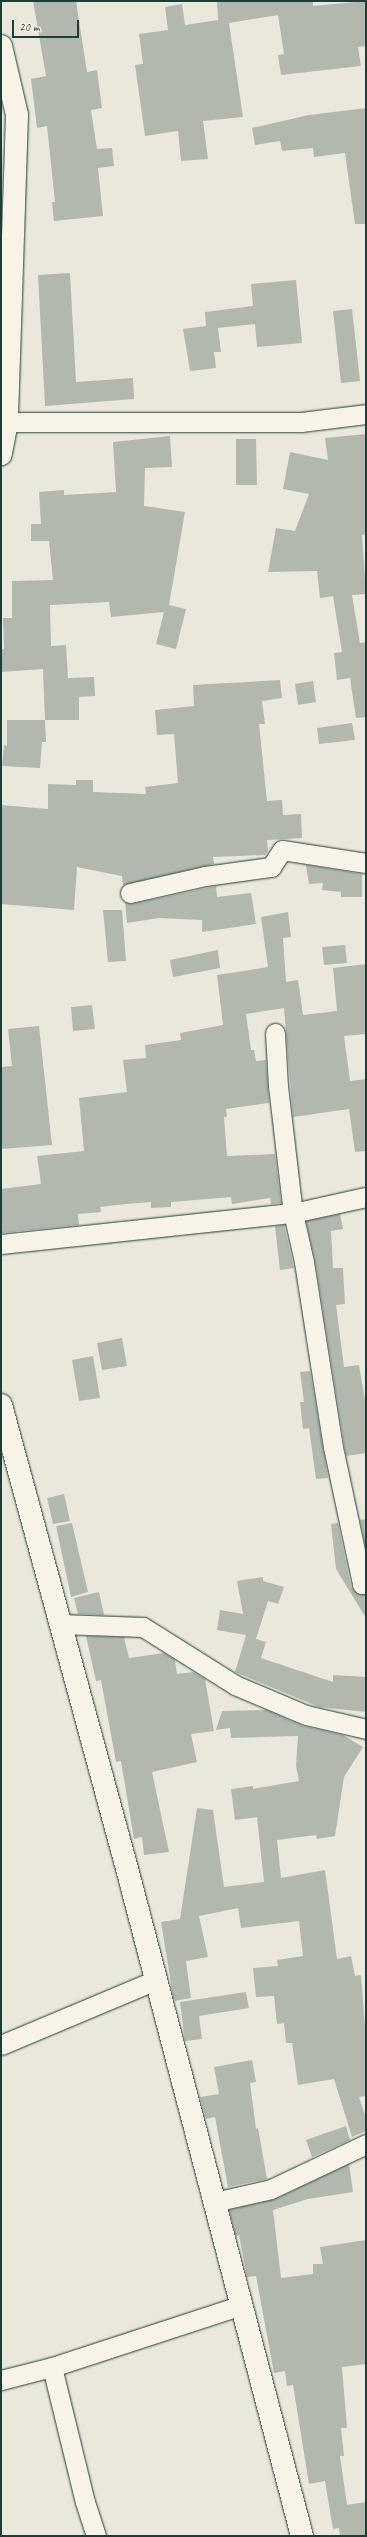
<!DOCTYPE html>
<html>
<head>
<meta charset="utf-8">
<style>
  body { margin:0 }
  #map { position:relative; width:367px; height:2537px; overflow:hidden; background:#eae8dd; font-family:Caveat,sans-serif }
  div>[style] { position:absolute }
  .building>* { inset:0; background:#b2b8ae }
  .roads { filter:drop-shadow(0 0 1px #1f3d34) drop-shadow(0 0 1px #1f3d34) }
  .street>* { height:19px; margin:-9.5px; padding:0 9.5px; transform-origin:9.5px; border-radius:9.5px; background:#f7f3e8 }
  .primary>* { height:22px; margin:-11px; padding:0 11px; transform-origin:11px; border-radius:11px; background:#f7f3e8 }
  span { translate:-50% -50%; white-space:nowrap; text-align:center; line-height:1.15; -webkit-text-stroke:3px #f7f3e8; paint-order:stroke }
  .frame { position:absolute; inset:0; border:2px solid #1f3d34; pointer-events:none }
  .scale { position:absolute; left:12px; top:20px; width:67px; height:18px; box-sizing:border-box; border:2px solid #1f3d34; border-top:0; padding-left:5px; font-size:12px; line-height:14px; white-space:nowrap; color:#1f3d34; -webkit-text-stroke:3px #f7f3e8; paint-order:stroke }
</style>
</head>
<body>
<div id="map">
  <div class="building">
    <i style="clip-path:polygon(33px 1px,76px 1px,87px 72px,97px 70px,102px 108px,91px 110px,97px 149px,112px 148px,114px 166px,98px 168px,103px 216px,54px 221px,52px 202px,55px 202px,47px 126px,37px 128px,31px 79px,46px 76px)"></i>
    <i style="clip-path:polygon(217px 1px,313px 1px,313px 6px,366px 1px,366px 46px,358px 47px,361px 66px,281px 75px,278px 55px,284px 54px,278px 15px,229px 23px,243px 117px,203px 121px,208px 159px,181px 161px,178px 131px,145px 136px,135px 65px,143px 64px,139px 34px,168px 30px,165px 7px,182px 4px,185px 25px,218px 20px)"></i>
    <i style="clip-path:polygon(366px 108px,366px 224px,355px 224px,345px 153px,314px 157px,313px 148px,282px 151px,280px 141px,255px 145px,252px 128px,309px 115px)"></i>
    <i style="clip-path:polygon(70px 273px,76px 382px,133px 378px,134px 399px,45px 406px,38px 275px)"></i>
    <i style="clip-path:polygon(296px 280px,302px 343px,257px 347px,255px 324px,218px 328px,221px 352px,214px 352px,216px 368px,190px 371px,183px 329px,206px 326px,205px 312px,253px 306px,251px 284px)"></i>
    <i style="clip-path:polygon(352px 309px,360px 381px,341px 383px,333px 311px)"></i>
    <i style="clip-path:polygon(366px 434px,366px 535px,362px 535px,366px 594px,352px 595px,360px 643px,366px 642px,366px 717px,356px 718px,350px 678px,337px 680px,334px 653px,342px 652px,333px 596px,320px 598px,317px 571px,268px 572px,276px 528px,295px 531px,309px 494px,283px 489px,290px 452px,328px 460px,325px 438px)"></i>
    <i style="clip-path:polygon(170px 436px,172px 467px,145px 468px,144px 506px,185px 512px,169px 605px,186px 609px,176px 649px,156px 644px,164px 612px,111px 617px,109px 602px,50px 605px,51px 646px,66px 645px,68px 678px,94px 677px,95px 696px,79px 697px,79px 720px,45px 720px,43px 669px,1px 672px,1px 649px,4px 649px,3px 618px,12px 618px,12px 581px,53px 580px,49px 541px,31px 541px,31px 524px,41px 524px,39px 492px,64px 490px,64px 495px,116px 492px,113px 442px)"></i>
    <i style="clip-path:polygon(236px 439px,256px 439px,257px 485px,236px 485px)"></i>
    <i style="clip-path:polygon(280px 680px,282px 698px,262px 701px,265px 724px,259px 724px,267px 801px,282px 800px,283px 815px,301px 814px,302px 838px,267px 840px,268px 851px,265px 855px,213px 857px,214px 864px,123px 885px,122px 876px,77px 867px,74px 910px,1px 904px,1px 805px,48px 809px,48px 784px,76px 785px,76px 780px,93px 780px,93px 792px,146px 794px,145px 787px,178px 783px,174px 734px,157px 735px,155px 710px,194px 706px,193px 685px)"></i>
    <i style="clip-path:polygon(313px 681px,316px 702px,298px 705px,295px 684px)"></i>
    <i style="clip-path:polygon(7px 720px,45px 720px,46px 742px,42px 742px,40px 768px,2px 766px,4px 745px,7px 746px)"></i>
    <i style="clip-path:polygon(352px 723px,355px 740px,319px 744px,317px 728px)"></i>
    <i style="clip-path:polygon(306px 865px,362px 874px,362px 897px,341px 897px,341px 892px,322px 890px,323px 883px,309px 884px)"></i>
    <i style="clip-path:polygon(216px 886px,217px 897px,251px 893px,256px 924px,202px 932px,202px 920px,159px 918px,127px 923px,125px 902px,132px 904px)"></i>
    <i style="clip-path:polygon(103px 910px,122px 910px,126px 961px,108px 962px)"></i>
    <i style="clip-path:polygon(288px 912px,291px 937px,283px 938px,286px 982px,298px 980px,303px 1015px,337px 1011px,333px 968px,366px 964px,366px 1034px,344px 1036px,350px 1081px,366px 1079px,366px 1151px,355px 1152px,349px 1109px,293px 1117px,284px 1008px,246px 1014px,251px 1050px,254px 1050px,256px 1061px,266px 1060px,269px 1103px,226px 1109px,227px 1117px,224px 1117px,227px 1156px,275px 1154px,281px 1203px,271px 1204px,270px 1198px,232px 1204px,231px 1197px,171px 1202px,171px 1207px,151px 1208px,151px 1202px,126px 1204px,100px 1207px,101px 1212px,78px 1214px,79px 1225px,1px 1233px,1px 1189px,41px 1184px,37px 1156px,84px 1151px,79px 1098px,127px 1092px,123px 1060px,146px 1058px,145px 1045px,181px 1040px,180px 1033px,223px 1025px,217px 975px,268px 967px,261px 917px)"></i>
    <i style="clip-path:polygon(345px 945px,347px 963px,324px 965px,322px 947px)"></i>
    <i style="clip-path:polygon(218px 950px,220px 968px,173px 977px,170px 960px)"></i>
    <i style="clip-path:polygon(92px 1005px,95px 1029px,73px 1031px,71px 1007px)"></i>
    <i style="clip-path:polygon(39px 1026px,52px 1145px,1px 1149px,1px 1067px,12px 1066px,8px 1029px)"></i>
    <i style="clip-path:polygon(340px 1214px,343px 1229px,331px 1231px,333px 1268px,343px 1268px,345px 1304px,336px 1305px,344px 1367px,359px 1365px,366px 1406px,366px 1453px,346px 1456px,315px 1260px,306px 1221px)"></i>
    <i style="clip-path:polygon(284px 1225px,294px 1268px,280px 1270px,275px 1226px)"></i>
    <i style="clip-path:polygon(122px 1338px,127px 1366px,102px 1370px,97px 1343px)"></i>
    <i style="clip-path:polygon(93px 1356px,100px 1398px,79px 1401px,72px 1360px)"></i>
    <i style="clip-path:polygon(310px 1371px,328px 1478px,316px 1479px,309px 1428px,303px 1429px,300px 1402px,304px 1402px,300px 1372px)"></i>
    <i style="clip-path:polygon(64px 1494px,70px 1521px,53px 1524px,47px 1498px)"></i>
    <i style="clip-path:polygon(366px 1519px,366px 1550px,360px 1520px)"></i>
    <i style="clip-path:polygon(72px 1523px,88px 1592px,71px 1597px,56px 1526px)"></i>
    <i style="clip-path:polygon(338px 1523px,351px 1587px,358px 1594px,366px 1594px,366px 1618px,336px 1569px,331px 1524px)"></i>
    <i style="clip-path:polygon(263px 1577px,263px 1581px,284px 1587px,278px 1604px,268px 1601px,256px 1639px,266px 1642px,261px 1658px,333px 1682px,333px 1675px,366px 1677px,366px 1712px,319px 1707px,235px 1672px,246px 1635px,217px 1630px,220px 1610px,243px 1614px,237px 1581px)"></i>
    <i style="clip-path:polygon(99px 1592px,104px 1615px,78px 1614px,74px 1598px)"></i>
    <i style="clip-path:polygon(86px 1636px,124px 1637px,129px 1658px,164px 1653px,175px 1660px,177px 1674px,193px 1672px,205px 1679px,214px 1731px,191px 1734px,197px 1762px,152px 1772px,169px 1852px,144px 1855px,142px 1837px,134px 1839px,121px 1761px,116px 1762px,101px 1680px,96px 1681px)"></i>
    <i style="clip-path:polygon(266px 1710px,303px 1726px,343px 1735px,363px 1747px,344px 1777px,335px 1836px,317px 1839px,316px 1835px,277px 1840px,281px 1878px,325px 1870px,337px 1959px,351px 1956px,355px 1976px,361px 1975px,366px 2038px,366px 2096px,359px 2097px,366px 2118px,366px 2131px,352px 2137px,334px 2079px,298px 2085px,292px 2043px,286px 2043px,284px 2023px,277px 2024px,274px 1996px,256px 1997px,253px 1968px,278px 1966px,277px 1960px,303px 1956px,299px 1921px,241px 1928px,238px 1908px,199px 1916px,208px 1957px,186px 1961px,191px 1998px,175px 2001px,173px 1996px,161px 1922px,180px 1919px,197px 1808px,213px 1810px,224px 1887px,264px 1882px,257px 1817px,235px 1820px,231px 1789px,253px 1786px,253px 1789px,299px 1781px,296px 1766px,298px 1736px,231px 1738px,230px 1728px,216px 1730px,222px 1711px)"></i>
    <i style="clip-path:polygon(246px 1992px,249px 2008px,199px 2016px,202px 2039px,185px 2041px,180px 2002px)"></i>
    <i style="clip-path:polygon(252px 2060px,256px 2082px,250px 2083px,256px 2129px,258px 2128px,267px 2179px,228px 2187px,215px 2117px,206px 2119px,200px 2097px,219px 2094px,214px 2067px)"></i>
    <i style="clip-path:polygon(346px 2126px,350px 2140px,312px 2157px,306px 2140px)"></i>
    <i style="clip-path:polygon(349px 2164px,353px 2192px,308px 2199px,273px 2210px,281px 2278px,313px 2274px,313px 2264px,323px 2264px,320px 2247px,366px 2240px,366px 2364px,342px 2367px,347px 2428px,341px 2428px,344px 2456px,340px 2456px,347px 2505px,366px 2502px,366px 2536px,340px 2536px,339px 2528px,333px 2529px,325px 2481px,309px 2484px,293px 2385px,287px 2386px,285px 2371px,274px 2373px,256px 2276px,247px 2277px,239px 2235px,236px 2236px,229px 2210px,276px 2199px)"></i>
  </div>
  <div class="roads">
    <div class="street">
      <i style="left:7px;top:422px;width:294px"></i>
      <i style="left:301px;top:422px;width:65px;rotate:-7deg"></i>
      <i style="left:130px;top:893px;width:77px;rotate:-12.8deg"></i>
      <i style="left:205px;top:876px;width:67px;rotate:-7.8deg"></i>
      <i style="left:271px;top:867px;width:20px;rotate:-57deg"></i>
      <i style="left:282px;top:850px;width:85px;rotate:8.8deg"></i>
      <i style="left:275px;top:1033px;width:53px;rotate:86.8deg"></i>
      <i style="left:278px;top:1086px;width:128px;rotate:83.3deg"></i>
      <i style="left:293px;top:1213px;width:50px;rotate:77.3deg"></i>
      <i style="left:304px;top:1262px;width:187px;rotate:81.1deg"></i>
      <i style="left:333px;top:1447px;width:140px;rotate:78deg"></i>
      <i style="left:362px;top:1584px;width:4px;rotate:-14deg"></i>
      <i style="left:1px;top:1244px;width:294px;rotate:-6.1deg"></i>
      <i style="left:293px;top:1213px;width:75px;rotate:-12.4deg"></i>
      <i style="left:60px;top:1624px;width:83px;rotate:2.1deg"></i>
      <i style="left:143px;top:1627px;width:109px;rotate:32.2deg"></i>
      <i style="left:235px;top:1685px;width:77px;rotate:22.9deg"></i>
      <i style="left:306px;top:1715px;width:62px;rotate:13.1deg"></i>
      <i style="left:1px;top:2045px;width:168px;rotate:-22.8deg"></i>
      <i style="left:214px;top:2202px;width:58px;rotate:-12.8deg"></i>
      <i style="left:271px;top:2189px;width:105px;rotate:-25.3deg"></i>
      <i style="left:52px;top:2367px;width:139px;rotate:76.3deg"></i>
      <i style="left:85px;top:2502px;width:36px;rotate:72deg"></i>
      <i style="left:1px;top:2380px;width:53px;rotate:-14.3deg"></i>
      <i style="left:52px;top:2367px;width:200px;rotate:-18.1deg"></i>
    </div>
    <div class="primary">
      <i style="left:1px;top:46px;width:71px;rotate:76.9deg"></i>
      <i style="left:17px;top:115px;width:307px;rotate:91.9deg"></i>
      <i style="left:7px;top:422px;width:33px;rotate:101deg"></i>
      <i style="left:1px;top:1405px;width:496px;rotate:74.8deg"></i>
      <i style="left:131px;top:1884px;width:674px;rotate:75.3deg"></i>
    </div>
  </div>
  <div class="frame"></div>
  <div class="scale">20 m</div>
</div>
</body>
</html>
